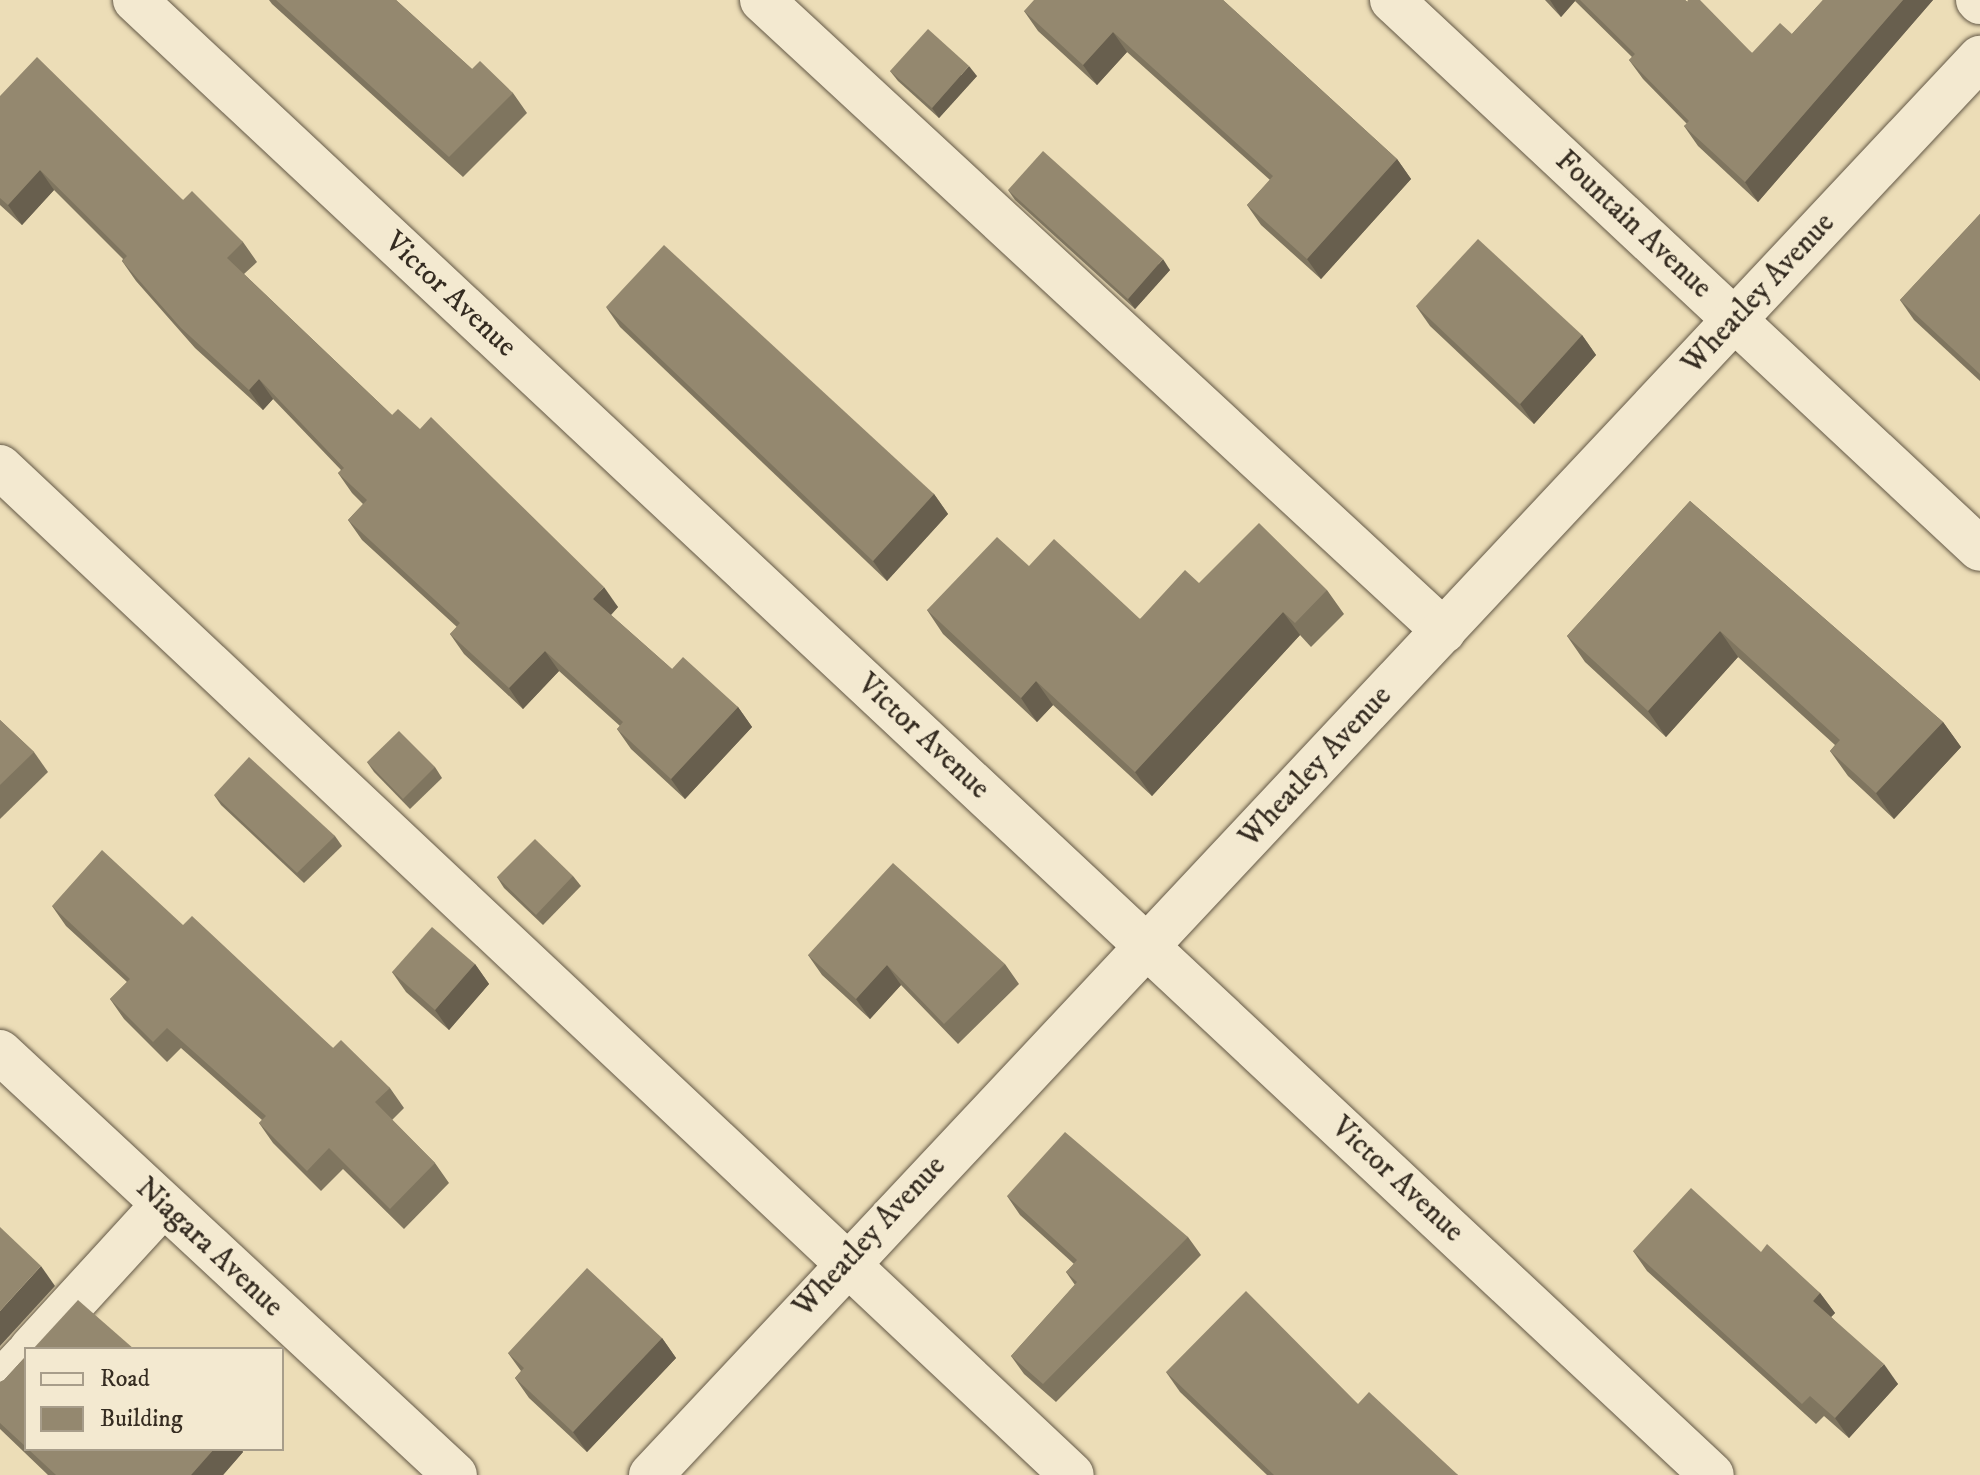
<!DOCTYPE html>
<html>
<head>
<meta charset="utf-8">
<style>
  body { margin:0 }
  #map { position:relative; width:1980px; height:1475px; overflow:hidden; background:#ecddb7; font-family:"IM FELL DW Pica",serif }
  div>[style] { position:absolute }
  .roads { filter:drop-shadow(0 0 2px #635846) drop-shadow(0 0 2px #635846) }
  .minor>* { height:44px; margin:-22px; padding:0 22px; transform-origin:22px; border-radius:22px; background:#f3e9d0 }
  .wall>* { inset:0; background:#7f755f }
  .shaded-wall>* { inset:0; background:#685f4e }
  .building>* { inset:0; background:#94886f }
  span { translate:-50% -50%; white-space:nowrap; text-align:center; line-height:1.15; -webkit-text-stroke:7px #f3e9d0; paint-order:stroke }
  .street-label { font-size:30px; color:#352c21 }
  .legend { position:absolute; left:24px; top:1347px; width:260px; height:104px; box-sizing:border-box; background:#f3e9d0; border:2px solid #a79d8a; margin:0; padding:10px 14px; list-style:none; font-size:24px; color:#352c21 }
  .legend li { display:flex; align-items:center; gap:16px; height:40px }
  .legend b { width:40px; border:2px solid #a79d8a }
</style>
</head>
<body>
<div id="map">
  <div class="roads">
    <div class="minor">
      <i style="left:135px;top:0;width:2159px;rotate:43.09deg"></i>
      <i style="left:762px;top:0;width:929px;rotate:42.78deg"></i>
      <i style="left:1392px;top:0;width:804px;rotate:43.04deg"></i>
      <i style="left:1978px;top:0;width:3px;rotate:45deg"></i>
      <i style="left:0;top:467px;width:1471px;rotate:43.24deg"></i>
      <i style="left:0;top:1052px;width:621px;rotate:42.91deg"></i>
      <i style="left:31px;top:1349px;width:195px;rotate:-47.5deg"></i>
      <i style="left:0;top:1383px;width:38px;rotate:-47deg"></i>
      <i style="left:651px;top:1475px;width:1943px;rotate:-46.84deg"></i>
    </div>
  </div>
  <div class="wall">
    <i style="clip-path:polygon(269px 0,396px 0,472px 69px,513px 93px,527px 113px,463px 177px,272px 4px)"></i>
    <i style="clip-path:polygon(1223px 0,1397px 159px,1411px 179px,1321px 279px,1261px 225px,1247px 205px,1270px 180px,1127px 52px,1097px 85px,1038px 31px,1024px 11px)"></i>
    <i style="clip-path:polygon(1545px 0,1685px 0,1752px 53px,1792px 34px,1823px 0,1933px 0,1758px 202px,1698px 146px,1684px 126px,1687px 124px,1643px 79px,1629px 60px,1632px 57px,1575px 1px,1561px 17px)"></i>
    <i style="clip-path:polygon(890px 71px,977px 76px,939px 118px,898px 81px)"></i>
    <i style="clip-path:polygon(0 96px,183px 200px,243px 242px,257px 262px,244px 274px,392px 415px,618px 607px,611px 615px,672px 669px,738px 707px,752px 727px,685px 799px,631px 749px,617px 729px,620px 726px,559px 671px,523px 709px,464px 654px,450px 634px,457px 627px,362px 540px,348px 520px,363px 504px,352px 493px,338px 473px,341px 470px,273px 399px,263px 410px,195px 348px,136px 281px,122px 261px,123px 259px,54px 190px,22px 225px,0 205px)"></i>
    <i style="clip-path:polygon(1008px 190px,1170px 270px,1135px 309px,1015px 200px)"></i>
    <i style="clip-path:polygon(1980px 214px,1980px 381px,1914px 320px,1900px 300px)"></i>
    <i style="clip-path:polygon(1416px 306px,1582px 335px,1596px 355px,1534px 424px,1430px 326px)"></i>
    <i style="clip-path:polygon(606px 307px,934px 494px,948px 514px,887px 581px,620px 327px)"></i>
    <i style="clip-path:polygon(1690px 501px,1943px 722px,1961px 747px,1894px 819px,1848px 776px,1830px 751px,1835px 745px,1738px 657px,1666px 737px,1585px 662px,1567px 636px)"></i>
    <i style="clip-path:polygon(1029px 566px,1140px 619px,1199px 583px,1327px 590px,1344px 614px,1311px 647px,1300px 635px,1152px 796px,1053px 705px,1037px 722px,943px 634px,927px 610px)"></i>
    <i style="clip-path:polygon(0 720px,34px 752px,48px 772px,0 819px)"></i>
    <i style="clip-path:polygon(367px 762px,435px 767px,442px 778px,410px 809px,374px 772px)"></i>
    <i style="clip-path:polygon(214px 795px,335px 836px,342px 846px,304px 883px,221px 805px)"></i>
    <i style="clip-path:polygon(573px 876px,581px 886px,543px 925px,504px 888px,497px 877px)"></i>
    <i style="clip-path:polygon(52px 906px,183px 925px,333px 1048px,390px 1088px,404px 1108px,392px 1120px,435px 1163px,449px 1183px,404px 1229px,343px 1169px,321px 1191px,273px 1143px,259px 1123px,262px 1120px,181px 1048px,167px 1062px,124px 1019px,110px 999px,127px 982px,66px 926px)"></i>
    <i style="clip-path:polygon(808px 955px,1005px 964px,1019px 984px,958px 1044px,901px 985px,870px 1019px,822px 975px)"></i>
    <i style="clip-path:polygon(475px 964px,489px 984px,449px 1030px,406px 992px,392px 972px)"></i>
    <i style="clip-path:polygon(1007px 1196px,1188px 1237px,1201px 1255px,1056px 1402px,1024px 1374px,1011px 1356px,1075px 1285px,1066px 1272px,1074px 1264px,1020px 1215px)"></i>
    <i style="clip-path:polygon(1633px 1251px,1761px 1252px,1820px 1293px,1835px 1313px,1831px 1317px,1898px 1384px,1849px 1438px,1824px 1416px,1816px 1424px,1647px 1271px)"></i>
    <i style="clip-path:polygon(662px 1338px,676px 1358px,587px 1452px,529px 1398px,515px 1378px,521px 1371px,508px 1353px)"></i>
    <i style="clip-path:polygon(26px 1356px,26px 1449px,241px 1449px,243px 1452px,223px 1475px,48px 1475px,0 1429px,0 1382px,4px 1380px)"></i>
    <i style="clip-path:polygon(1166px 1372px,1358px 1404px,1458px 1475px,1267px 1475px,1180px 1392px)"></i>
  </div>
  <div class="shaded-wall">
    <i style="clip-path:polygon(1550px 0,1575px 0,1575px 1px,1561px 17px)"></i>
    <i style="clip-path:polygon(1903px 0,1933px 0,1758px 202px,1745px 182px)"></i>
    <i style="clip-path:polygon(1113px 32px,1127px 52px,1097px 85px,1083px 65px)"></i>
    <i style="clip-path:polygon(969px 66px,977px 76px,939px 118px,932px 108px)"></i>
    <i style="clip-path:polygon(1397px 159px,1411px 179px,1321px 279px,1307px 259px)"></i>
    <i style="clip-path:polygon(40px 170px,54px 190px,22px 225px,8px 205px)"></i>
    <i style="clip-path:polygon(1163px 259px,1170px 270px,1135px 309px,1128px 299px)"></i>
    <i style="clip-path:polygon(1582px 335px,1596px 355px,1534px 424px,1520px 404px)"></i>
    <i style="clip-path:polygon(259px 379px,273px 399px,263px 410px,249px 390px)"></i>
    <i style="clip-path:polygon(934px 494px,948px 514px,887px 581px,873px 561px)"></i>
    <i style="clip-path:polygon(604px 587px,618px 607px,607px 619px,593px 599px)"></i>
    <i style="clip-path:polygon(1283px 612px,1300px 635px,1152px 796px,1135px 772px)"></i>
    <i style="clip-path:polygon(1720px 631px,1738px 657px,1666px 737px,1648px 711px)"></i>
    <i style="clip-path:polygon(545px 651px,559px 671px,523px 709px,509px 688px)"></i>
    <i style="clip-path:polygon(1036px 681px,1053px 705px,1037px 722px,1021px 698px)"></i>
    <i style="clip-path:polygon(738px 707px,752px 727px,685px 799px,671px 779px)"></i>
    <i style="clip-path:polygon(1943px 722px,1961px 747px,1894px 819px,1876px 793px)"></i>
    <i style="clip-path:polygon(475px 964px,489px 984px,449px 1030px,435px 1010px)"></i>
    <i style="clip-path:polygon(887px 965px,901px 985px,870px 1019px,856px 999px)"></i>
    <i style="clip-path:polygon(41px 1266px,55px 1286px,0 1346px,0 1311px)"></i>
    <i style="clip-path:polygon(1820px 1293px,1835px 1313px,1827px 1321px,1813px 1301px)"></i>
    <i style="clip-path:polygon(662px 1338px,676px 1358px,587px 1452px,573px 1432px)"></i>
    <i style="clip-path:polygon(1884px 1364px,1898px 1384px,1849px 1438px,1835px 1418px)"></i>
    <i style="clip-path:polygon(214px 1449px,241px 1449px,243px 1452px,223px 1475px,191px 1475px)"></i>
  </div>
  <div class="building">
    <i style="clip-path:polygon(276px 0,396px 0,472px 69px,480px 61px,513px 93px,449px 157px)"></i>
    <i style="clip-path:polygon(1034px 0,1223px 0,1397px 159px,1307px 259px,1247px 205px,1273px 176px,1113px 32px,1083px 65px,1024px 11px)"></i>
    <i style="clip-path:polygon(1580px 0,1685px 0,1687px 2px,1688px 0,1700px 0,1752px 53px,1780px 23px,1792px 34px,1823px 0,1903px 0,1745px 182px,1684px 126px,1689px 121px,1629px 60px,1635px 54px)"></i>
    <i style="clip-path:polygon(928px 29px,969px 66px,932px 108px,890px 71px)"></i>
    <i style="clip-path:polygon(37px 57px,183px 200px,192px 191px,243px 242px,227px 258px,392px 415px,398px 409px,420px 429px,431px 417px,604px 587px,593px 599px,672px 669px,683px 657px,738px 707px,671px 779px,617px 729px,623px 722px,545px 651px,509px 688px,450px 634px,460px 623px,348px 520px,367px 500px,338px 473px,344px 468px,259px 379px,249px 390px,181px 328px,122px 261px,127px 256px,40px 170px,8px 205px,0 198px,0 96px)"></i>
    <i style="clip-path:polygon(1043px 151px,1163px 259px,1128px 299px,1008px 190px)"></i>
    <i style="clip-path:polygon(1980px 214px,1980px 374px,1900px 300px)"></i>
    <i style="clip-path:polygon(1478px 239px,1582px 335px,1520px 404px,1416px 306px)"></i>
    <i style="clip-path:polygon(664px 245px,934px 494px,873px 561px,606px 307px)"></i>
    <i style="clip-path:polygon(1690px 501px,1943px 722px,1876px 793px,1830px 751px,1840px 740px,1720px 631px,1648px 711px,1567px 636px)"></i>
    <i style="clip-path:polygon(1259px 523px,1327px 590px,1295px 623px,1283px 612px,1135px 772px,1036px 681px,1021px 698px,927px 610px,997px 537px,1029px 566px,1054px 539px,1140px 619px,1185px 570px,1199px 583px)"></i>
    <i style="clip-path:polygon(0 720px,34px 752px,0 785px)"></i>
    <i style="clip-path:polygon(399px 731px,435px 767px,403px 799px,367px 762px)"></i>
    <i style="clip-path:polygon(249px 757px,335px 836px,297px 873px,214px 795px)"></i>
    <i style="clip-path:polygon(535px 839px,573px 876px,536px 915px,497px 877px)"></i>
    <i style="clip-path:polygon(102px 850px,183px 925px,192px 916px,333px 1048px,341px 1040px,390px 1088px,375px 1102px,435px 1163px,390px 1209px,329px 1148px,307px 1171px,259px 1123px,266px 1116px,167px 1028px,153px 1042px,110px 999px,130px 979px,52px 906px)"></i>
    <i style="clip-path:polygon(893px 863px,1005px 964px,944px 1024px,887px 965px,856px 999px,808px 955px)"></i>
    <i style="clip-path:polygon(432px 927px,475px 964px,435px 1010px,392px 972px)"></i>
    <i style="clip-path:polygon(1065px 1132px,1188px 1237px,1043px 1384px,1011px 1356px,1077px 1282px,1066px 1272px,1077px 1260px,1007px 1196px)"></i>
    <i style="clip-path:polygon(1691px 1188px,1761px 1252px,1767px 1244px,1820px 1293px,1813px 1301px,1884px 1364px,1835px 1418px,1810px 1396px,1802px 1404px,1633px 1251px)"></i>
    <i style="clip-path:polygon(0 1227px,41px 1266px,0 1311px)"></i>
    <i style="clip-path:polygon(587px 1268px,662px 1338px,573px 1432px,515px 1378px,524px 1368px,508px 1353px)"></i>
    <i style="clip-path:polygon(1246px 1291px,1358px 1404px,1369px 1392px,1458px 1475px,1274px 1475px,1166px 1372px)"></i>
    <i style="clip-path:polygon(78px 1300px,134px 1349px,33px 1349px)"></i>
    <i style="clip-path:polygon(26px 1356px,26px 1447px,0 1423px,0 1382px,4px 1380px)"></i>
    <i style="clip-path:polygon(28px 1449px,214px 1449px,191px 1475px,56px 1475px)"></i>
  </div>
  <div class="street-label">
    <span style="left:1633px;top:225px;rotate:43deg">Fountain Avenue</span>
    <span style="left:1759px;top:294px;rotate:-47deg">Wheatley Avenue</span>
    <span style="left:450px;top:295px;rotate:43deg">Victor Avenue</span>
    <span style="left:923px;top:737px;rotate:43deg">Victor Avenue</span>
    <span style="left:1316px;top:767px;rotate:-47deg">Wheatley Avenue</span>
    <span style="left:1397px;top:1180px;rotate:43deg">Victor Avenue</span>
    <span style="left:870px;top:1237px;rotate:-47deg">Wheatley Avenue</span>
    <span style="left:209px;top:1248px;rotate:43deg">Niagara Avenue</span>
  </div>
  <ul class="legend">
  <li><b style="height:10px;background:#f3e9d0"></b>Road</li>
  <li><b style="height:22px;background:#94886f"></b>Building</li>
  </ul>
</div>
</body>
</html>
